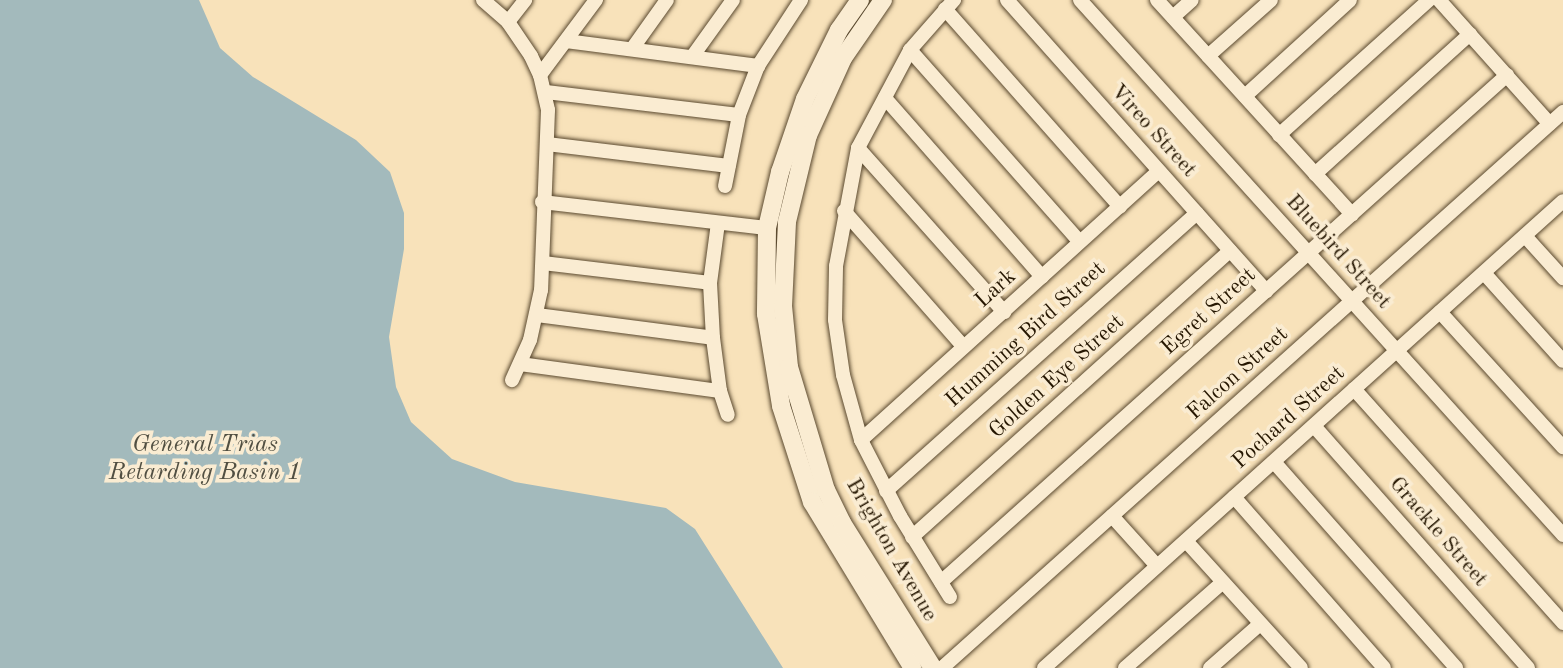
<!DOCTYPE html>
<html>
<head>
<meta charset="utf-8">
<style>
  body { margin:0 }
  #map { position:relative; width:1563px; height:668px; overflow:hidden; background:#f8e2ba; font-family:"Old Standard TT",serif }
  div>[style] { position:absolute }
  .water>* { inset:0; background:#a3babc }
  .roads { filter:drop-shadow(0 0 2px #5a492f) drop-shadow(0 0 2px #5a492f) }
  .street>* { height:14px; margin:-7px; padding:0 7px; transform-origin:7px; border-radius:7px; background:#faecd2 }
  .secondary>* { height:18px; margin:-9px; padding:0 9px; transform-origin:9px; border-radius:9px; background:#faecd2 }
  span { translate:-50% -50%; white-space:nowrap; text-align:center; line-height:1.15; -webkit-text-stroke:7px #faecd2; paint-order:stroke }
  .street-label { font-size:22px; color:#251601 }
  .water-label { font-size:24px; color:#514f42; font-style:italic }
</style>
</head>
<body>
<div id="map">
  <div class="water">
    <i style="clip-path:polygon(0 0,199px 0,220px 48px,253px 77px,356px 140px,390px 172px,404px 213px,404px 249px,389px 337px,396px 387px,411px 422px,452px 459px,515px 482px,666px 508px,695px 529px,783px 668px,0 668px)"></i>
  </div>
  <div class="roads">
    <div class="street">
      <i style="left:483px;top:0;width:33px;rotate:41deg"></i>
      <i style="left:508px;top:22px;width:41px;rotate:55.9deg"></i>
      <i style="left:531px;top:56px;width:21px;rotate:65deg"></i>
      <i style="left:540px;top:75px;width:36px;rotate:77deg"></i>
      <i style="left:548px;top:110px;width:180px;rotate:92.2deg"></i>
      <i style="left:541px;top:290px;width:51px;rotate:102.4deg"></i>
      <i style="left:530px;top:340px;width:44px;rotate:114.2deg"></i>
      <i style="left:1007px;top:0;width:390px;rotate:48.3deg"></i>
      <i style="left:1080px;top:0;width:721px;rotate:47.92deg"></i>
      <i style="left:1157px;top:0;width:290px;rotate:47.7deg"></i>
      <i style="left:1439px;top:0;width:166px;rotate:48.2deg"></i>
      <i style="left:945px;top:9px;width:264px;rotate:48.5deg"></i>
      <i style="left:1173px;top:17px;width:25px;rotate:-42deg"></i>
      <i style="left:508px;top:22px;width:28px;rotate:-52deg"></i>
      <i style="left:566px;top:41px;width:194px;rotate:7.4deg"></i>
      <i style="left:632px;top:49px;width:60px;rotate:-54.5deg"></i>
      <i style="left:910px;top:50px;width:256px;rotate:48.5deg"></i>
      <i style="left:1208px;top:56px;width:84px;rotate:-41.6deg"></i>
      <i style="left:692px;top:57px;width:70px;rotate:-54.3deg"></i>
      <i style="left:540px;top:75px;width:94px;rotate:-53.3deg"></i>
      <i style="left:546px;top:92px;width:194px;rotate:6.8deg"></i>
      <i style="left:1245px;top:96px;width:142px;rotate:-42.4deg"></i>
      <i style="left:885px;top:98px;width:238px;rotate:48.7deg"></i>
      <i style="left:1279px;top:135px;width:202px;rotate:-42deg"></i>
      <i style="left:547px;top:144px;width:183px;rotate:6.9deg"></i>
      <i style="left:858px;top:148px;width:220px;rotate:48.3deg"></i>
      <i style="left:1315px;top:174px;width:209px;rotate:-42.1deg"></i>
      <i style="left:725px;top:186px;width:72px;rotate:-78.8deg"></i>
      <i style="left:739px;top:115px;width:53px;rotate:-68.8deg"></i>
      <i style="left:758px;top:66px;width:79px;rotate:-56.9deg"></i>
      <i style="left:542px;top:202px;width:226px;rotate:6.6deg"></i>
      <i style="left:844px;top:211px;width:181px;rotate:48.6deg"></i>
      <i style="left:718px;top:223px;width:61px;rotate:97.6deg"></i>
      <i style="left:710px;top:283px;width:55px;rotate:86.9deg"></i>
      <i style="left:713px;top:338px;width:53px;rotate:82.5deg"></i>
      <i style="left:720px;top:391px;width:25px;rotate:72deg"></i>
      <i style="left:1525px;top:236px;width:57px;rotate:47.9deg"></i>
      <i style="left:543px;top:263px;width:168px;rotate:6.8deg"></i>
      <i style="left:1484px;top:273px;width:118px;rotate:48.1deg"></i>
      <i style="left:1440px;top:312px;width:183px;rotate:47.7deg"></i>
      <i style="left:537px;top:315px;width:177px;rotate:7.4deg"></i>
      <i style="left:520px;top:364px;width:202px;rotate:7.7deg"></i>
      <i style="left:1354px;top:389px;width:314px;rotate:48.2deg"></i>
      <i style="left:1314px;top:426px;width:323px;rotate:48.5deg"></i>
      <i style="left:861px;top:440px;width:401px;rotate:-42.1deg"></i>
      <i style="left:1274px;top:462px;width:275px;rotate:48.5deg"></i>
      <i style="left:886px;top:491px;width:417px;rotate:-41.8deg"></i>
      <i style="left:1234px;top:497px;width:227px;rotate:48.7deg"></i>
      <i style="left:1112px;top:516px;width:67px;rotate:48deg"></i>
      <i style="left:912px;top:537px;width:428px;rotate:-42deg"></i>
      <i style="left:1186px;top:541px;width:171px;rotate:47.8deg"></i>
      <i style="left:941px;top:582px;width:760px;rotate:-41.85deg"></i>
      <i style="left:950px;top:597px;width:95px;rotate:-121.7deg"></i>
      <i style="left:900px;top:516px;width:85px;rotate:-117.2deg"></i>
      <i style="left:861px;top:440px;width:67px;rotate:-105.5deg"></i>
      <i style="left:843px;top:375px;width:56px;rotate:-98.3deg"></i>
      <i style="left:835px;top:320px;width:54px;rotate:-88.9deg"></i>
      <i style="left:836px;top:266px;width:120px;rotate:-79.4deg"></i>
      <i style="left:858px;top:148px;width:111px;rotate:-62deg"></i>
      <i style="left:910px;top:50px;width:67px;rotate:-48.7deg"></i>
      <i style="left:942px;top:668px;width:834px;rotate:-41.84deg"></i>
      <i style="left:1044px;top:668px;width:698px;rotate:-41.98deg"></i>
      <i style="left:1125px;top:668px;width:130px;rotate:-41.3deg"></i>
      <i style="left:1210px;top:668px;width:67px;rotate:-41.3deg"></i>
    </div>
    <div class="secondary">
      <i style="left:860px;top:0;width:37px;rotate:125deg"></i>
      <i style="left:839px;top:30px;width:77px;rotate:116.2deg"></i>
      <i style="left:805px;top:99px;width:77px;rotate:108.9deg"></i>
      <i style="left:780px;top:172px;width:57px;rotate:103.1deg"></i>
      <i style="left:767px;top:228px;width:86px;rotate:90.7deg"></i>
      <i style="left:766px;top:314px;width:93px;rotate:80.7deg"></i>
      <i style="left:781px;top:406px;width:101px;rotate:72.1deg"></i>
      <i style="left:812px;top:502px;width:194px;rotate:58.7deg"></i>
      <i style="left:883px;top:0;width:70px;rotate:124.6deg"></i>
      <i style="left:843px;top:58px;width:85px;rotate:114.4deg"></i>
      <i style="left:808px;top:135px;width:89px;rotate:103.6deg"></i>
      <i style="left:787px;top:222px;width:84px;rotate:92.7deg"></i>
      <i style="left:783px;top:306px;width:61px;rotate:84.4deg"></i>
      <i style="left:789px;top:367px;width:128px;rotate:73.3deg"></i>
      <i style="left:826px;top:490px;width:37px;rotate:64deg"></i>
      <i style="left:842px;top:523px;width:171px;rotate:57.9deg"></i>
    </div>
  </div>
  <div class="street-label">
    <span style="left:1153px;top:131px;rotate:48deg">Vireo Street</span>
    <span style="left:1338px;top:252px;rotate:48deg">Bluebird Street</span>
    <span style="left:996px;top:289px;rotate:-42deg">Lark</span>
    <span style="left:1209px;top:312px;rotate:-42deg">Egret Street</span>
    <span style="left:1026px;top:335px;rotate:-42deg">Humming Bird Street</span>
    <span style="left:1238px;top:374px;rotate:-42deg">Falcon Street</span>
    <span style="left:1057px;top:377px;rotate:-42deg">Golden Eye Street</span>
    <span style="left:1289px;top:418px;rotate:-42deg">Pochard Street</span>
    <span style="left:1438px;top:532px;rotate:49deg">Grackle Street</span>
    <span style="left:891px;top:550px;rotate:60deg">Brighton Avenue</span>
  </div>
  <div class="water-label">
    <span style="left:205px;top:460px">General Trias<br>Retarding Basin 1</span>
  </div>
</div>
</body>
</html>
